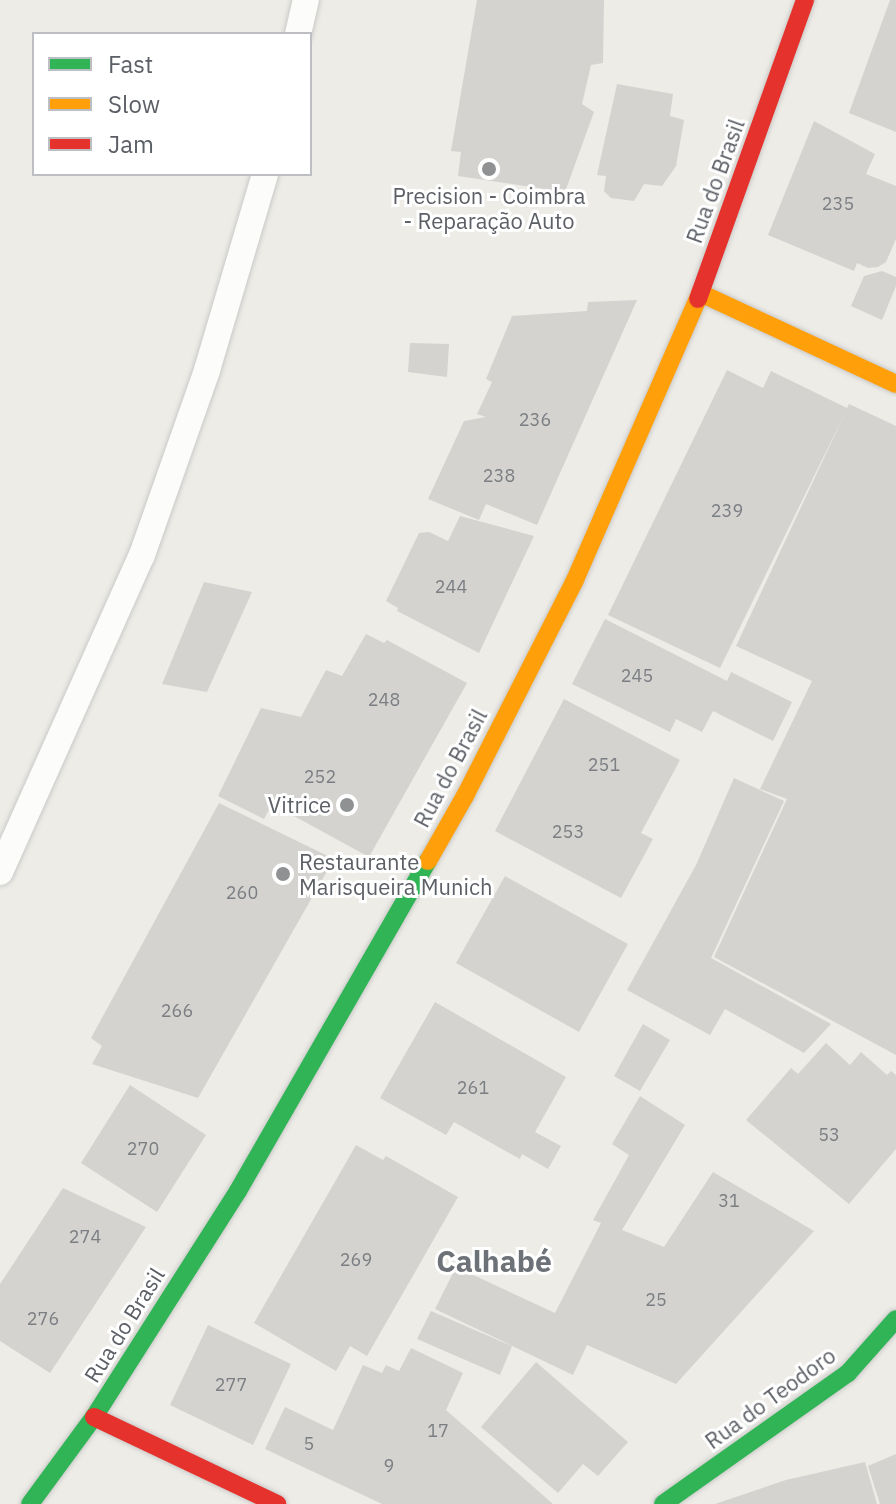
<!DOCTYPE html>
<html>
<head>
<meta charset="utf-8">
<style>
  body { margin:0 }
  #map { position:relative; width:896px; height:1504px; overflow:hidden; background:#edece7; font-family:"IBM Plex Sans",sans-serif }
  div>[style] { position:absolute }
  .building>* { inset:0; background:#d4d3d0 }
  .roads { filter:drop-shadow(0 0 2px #c9c9c8) drop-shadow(0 0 2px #c9c9c8) }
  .lane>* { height:26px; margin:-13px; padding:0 13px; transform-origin:13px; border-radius:13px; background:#fcfcfb }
  .fast>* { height:18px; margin:-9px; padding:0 9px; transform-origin:9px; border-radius:9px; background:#30b455 }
  .slow>* { height:18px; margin:-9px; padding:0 9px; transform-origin:9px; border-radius:9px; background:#ff9f0a }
  .jam>* { height:18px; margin:-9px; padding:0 9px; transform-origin:9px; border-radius:9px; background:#e5322d }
  .dots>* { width:22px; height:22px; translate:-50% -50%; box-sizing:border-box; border:4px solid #fff; border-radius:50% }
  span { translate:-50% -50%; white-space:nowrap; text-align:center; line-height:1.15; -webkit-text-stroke:6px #fff; paint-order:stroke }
  .number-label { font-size:18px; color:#7b7e82 }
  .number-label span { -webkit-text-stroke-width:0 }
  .street-label { font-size:22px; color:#5c6066 }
  .poi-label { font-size:22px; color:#5c6066 }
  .right { translate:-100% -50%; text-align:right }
  .left { translate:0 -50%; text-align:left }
  .district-label { font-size:30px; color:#6d7278; font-weight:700 }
  .legend { position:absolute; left:32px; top:32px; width:280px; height:144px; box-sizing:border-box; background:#fff; border:2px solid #bebfc2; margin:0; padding:10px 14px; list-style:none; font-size:24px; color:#5c6066 }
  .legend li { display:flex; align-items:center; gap:16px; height:40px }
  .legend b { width:40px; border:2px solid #bebfc2 }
</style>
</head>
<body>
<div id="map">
  <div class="building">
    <i style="clip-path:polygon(477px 0,604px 0,603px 63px,591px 65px,582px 104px,594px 112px,565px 192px,458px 176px,461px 152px,451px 151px)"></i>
    <i style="clip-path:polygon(890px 0,896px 0,896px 132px,849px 113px)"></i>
    <i style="clip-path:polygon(617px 84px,673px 94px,670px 116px,684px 120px,676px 166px,662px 186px,644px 184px,634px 201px,611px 198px,604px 191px,606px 176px,597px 175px)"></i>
    <i style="clip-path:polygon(814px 121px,875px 154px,866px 174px,896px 186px,896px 239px,886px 262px,878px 267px,868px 268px,857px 263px,854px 271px,768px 235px)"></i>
    <i style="clip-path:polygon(882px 271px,896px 277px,896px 286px,882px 320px,851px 306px,864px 276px)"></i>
    <i style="clip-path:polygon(637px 300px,537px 525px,486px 504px,479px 520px,428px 499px,464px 421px,486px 417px,477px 414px,492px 382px,486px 379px,512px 316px,587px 311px,588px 302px)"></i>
    <i style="clip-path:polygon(410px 343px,449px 344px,447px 377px,408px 372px)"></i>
    <i style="clip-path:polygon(727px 370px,763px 388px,771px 371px,847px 408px,849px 404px,896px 426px,896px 1055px,714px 957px,787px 799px,760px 789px,812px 681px,736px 646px,845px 413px,720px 668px,608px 615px)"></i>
    <i style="clip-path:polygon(460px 516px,534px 536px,479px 653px,397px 611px,398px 608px,386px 601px,419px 533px,429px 532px,448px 541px)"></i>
    <i style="clip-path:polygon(204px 582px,252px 592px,207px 692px,162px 684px)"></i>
    <i style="clip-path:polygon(605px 619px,727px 681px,731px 672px,792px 702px,773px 741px,713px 711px,702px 732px,676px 719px,670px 732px,572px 684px)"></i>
    <i style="clip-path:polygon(366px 634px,384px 643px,387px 640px,467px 683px,369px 857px,272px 804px,264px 819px,218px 796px,261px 708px,301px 717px,326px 670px,342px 676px)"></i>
    <i style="clip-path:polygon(564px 699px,680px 760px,641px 833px,653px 839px,621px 898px,495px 831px)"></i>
    <i style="clip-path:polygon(734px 778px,784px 801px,711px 958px,831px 1024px,804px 1053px,725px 1009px,710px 1035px,627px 990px,696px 865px)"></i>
    <i style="clip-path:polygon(219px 803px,334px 859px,198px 1098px,92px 1064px,102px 1046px,91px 1038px)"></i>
    <i style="clip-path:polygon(505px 876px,628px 944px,579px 1032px,456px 963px)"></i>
    <i style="clip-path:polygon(435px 1002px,566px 1077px,535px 1132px,561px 1146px,548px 1169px,522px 1154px,520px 1159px,454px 1122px,446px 1135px,380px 1098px)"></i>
    <i style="clip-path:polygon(643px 1024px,670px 1040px,640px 1091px,614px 1076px)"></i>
    <i style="clip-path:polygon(826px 1043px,850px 1065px,861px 1052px,887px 1075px,891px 1071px,896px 1075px,896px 1149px,849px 1204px,746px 1120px,791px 1068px,798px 1074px)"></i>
    <i style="clip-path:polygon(130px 1085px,206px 1135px,157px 1212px,81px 1163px)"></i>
    <i style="clip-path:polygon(640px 1096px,685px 1125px,622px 1230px,664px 1247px,713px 1172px,814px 1231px,676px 1384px,587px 1345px,573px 1375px,435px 1309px,456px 1267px,555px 1313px,601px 1223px,593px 1220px,629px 1155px,612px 1144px)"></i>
    <i style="clip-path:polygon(356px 1145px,383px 1160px,386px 1156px,458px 1197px,367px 1356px,350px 1346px,336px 1371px,254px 1323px)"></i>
    <i style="clip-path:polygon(63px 1188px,146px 1227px,50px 1373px,0 1341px,0 1284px)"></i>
    <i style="clip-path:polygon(431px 1311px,512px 1346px,500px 1375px,417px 1339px)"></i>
    <i style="clip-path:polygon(208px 1325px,291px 1364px,253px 1445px,170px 1405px)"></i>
    <i style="clip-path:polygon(411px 1348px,463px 1373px,446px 1410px,553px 1504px,382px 1504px,265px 1449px,285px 1407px,333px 1430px,363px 1365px,382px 1373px,386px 1365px,399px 1371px)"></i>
    <i style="clip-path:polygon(536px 1362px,628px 1442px,598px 1476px,583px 1464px,558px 1493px,481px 1427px)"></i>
    <i style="clip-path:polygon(896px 1454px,896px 1504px,880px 1504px,868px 1466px)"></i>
    <i style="clip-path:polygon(865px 1462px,877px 1504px,715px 1504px,786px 1480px)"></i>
  </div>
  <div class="roads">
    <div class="lane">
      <i style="left:298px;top:34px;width:35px;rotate:-77deg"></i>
      <i style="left:0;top:872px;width:347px;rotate:-65.9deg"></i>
      <i style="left:142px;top:555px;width:196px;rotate:-70.6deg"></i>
      <i style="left:207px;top:370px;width:204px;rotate:-73.5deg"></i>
    </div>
    <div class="fast">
      <i style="left:30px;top:1504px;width:108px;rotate:-53.7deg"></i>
      <i style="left:94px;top:1417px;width:268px;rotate:-57.5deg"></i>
      <i style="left:238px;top:1191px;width:381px;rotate:-60.1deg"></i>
      <i style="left:663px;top:1504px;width:227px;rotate:-35.3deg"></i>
      <i style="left:848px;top:1373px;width:72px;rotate:-48.4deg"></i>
    </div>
    <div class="slow">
      <i style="left:700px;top:293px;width:216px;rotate:24.9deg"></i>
      <i style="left:428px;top:861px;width:75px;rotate:-60.4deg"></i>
      <i style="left:465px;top:796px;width:242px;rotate:-63deg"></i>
      <i style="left:575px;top:580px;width:307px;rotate:-66.4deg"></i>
    </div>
    <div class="jam">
      <i style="left:698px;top:299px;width:318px;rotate:-70.3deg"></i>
      <i style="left:94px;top:1417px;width:203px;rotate:25.4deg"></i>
    </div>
  </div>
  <div class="dots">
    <i style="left:489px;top:169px;background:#8f9193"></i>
    <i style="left:347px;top:805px;background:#8f9193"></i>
    <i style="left:283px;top:874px;background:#8f9193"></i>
  </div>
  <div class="number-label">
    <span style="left:838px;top:204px">235</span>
    <span style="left:535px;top:420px">236</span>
    <span style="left:499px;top:476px">238</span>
    <span style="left:727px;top:511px">239</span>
    <span style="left:451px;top:587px">244</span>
    <span style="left:637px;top:676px">245</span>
    <span style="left:384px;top:700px">248</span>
    <span style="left:604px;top:765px">251</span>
    <span style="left:320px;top:777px">252</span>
    <span style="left:568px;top:832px">253</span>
    <span style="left:242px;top:893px">260</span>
    <span style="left:177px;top:1011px">266</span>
    <span style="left:473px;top:1088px">261</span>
    <span style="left:829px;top:1135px">53</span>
    <span style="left:143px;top:1149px">270</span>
    <span style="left:729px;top:1201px">31</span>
    <span style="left:85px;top:1237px">274</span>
    <span style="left:356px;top:1260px">269</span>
    <span style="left:656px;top:1300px">25</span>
    <span style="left:43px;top:1319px">276</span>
    <span style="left:231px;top:1385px">277</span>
    <span style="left:438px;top:1431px">17</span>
    <span style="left:309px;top:1444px">5</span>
    <span style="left:389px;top:1466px">9</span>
  </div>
  <div class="street-label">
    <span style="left:715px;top:181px;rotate:-70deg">Rua do Brasil</span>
    <span style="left:450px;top:768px;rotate:-62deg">Rua do Brasil</span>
    <span style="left:124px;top:1325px;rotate:-58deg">Rua do Brasil</span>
    <span style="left:770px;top:1398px;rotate:-36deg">Rua do Teodoro</span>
  </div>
  <div class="poi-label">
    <span style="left:489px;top:208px">Precision - Coimbra<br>- Reparação Auto</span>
    <span class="right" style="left:331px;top:805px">Vitrice</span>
    <span class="left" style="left:299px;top:874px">Restaurante<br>Marisqueira Munich</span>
  </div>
  <div class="district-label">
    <span style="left:494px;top:1261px">Calhabé</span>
  </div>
  <ul class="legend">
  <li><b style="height:10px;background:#30b455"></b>Fast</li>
  <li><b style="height:10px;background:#ff9f0a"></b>Slow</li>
  <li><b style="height:10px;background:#e5322d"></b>Jam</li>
  </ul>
</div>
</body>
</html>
